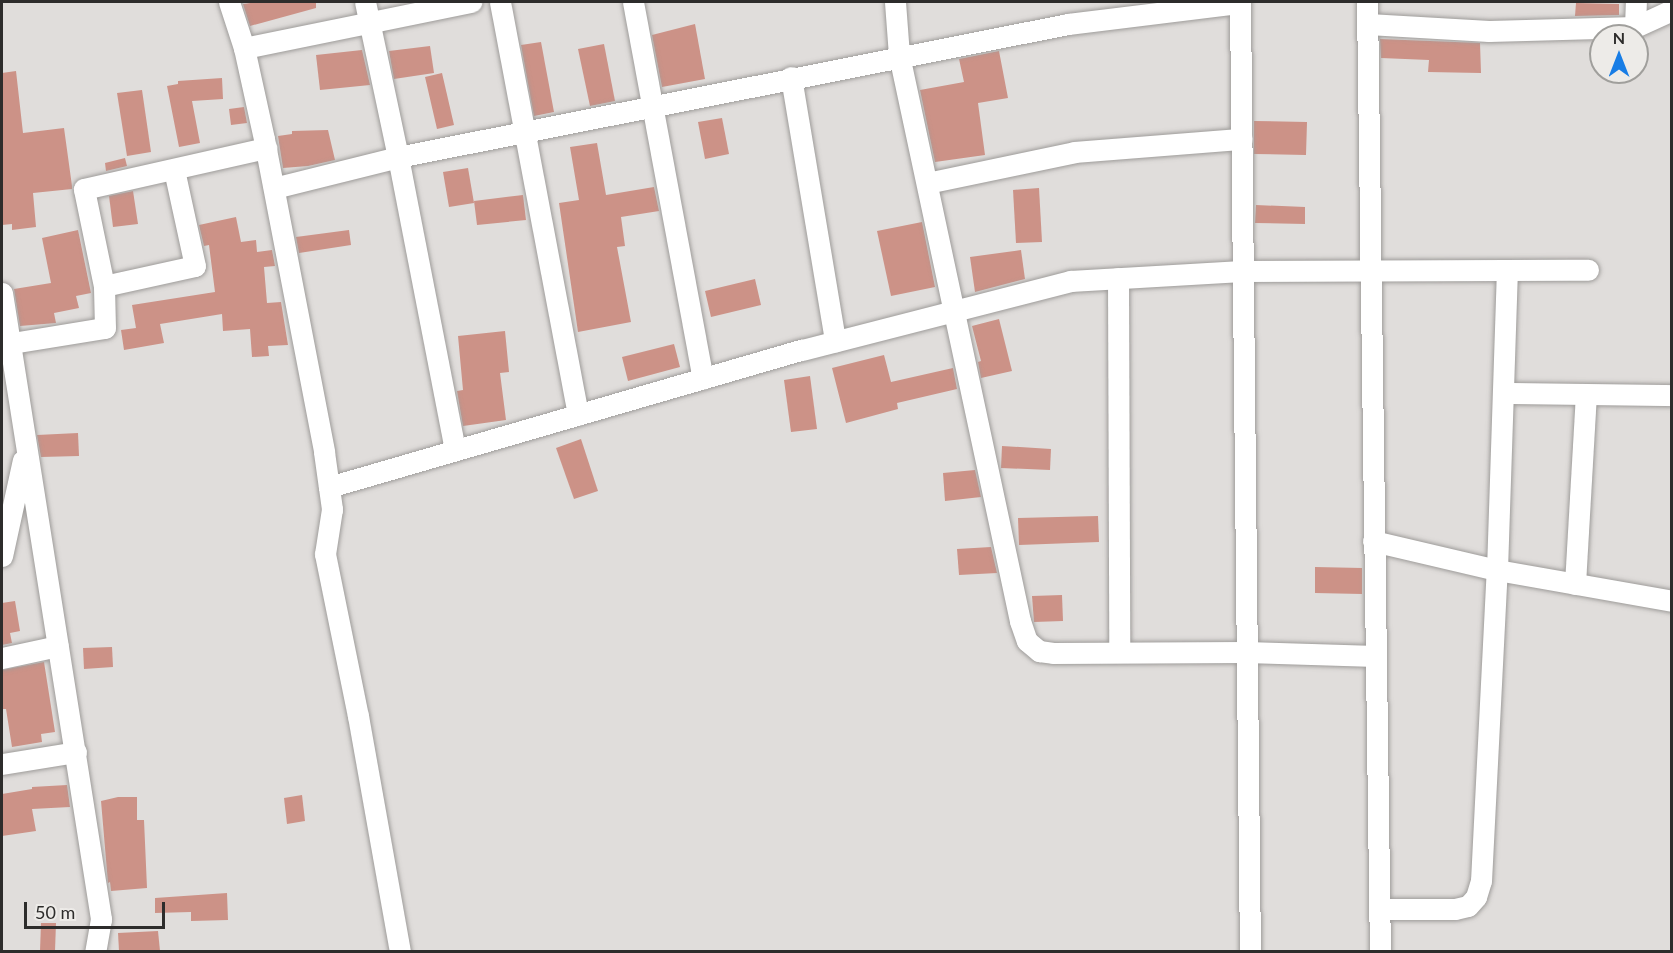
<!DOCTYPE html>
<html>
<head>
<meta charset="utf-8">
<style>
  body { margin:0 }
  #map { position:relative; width:1673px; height:953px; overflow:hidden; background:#e0dddb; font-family:Lato,sans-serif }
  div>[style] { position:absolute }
  .building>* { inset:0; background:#cc9287 }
  .roads { filter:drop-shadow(0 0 2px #9e9c9a) drop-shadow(0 0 2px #9e9c9a) }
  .minor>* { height:21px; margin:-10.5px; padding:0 10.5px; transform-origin:10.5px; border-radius:10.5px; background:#fff }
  span { translate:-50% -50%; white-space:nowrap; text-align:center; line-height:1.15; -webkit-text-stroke:4.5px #edebe8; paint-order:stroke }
  .frame { position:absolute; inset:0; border:3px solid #2d2c2b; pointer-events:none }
  .north { position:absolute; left:1589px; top:24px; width:60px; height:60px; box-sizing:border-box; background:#edebe8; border:2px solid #a09f9c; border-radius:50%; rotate:0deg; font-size:16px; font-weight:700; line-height:24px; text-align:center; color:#2d2c2b }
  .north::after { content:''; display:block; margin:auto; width:21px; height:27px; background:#187de5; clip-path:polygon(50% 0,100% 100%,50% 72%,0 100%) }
  .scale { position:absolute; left:24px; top:902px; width:141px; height:27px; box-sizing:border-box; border:3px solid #2d2c2b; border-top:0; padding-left:8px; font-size:18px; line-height:21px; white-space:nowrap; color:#2d2c2b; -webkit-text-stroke:4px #edebe8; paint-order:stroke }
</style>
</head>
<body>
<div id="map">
  <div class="building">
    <i style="clip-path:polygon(257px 2px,316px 2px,316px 8px,250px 26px,243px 4px)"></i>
    <i style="clip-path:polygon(1576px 3px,1619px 4px,1619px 15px,1575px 16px)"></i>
    <i style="clip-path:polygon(695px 24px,705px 79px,662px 87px,652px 35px)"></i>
    <i style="clip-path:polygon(1380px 39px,1480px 43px,1481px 73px,1428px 72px,1429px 60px,1381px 58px)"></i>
    <i style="clip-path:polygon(541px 42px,554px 112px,534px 116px,521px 45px)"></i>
    <i style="clip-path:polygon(604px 44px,615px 101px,590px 106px,578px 49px)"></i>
    <i style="clip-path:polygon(430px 46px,434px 73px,394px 79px,389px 51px)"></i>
    <i style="clip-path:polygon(362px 50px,370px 85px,320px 90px,316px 55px)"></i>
    <i style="clip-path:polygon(999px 51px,1008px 98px,978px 103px,985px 155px,935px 162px,920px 90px,964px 82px,959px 59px)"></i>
    <i style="clip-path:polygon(16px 71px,23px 133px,64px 128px,72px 186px,72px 189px,33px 193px,36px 227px,12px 230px,12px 224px,2px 225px,2px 73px)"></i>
    <i style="clip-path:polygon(442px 73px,454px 125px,437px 129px,425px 77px)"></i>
    <i style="clip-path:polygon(222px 78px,223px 99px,192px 101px,200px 143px,179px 147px,167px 86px,178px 84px,178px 81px)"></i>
    <i style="clip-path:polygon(142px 90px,151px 152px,127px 156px,117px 93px)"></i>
    <i style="clip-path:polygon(244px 107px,247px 123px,231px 125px,229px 109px)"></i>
    <i style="clip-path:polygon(722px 118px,729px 154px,705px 159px,698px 122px)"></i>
    <i style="clip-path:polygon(1254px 121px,1307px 122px,1306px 155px,1254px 154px)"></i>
    <i style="clip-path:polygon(328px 130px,335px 160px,308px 166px,283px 168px,278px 136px,292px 134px,292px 131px)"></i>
    <i style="clip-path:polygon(597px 143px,606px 195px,654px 187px,659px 211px,621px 217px,625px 246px,617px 247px,631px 322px,578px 332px,559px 203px,579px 200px,570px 147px)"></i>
    <i style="clip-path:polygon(125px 158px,127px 166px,106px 171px,105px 163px)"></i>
    <i style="clip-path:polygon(468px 168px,474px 203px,449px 207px,443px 172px)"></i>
    <i style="clip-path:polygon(1039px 188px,1042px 242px,1016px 243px,1013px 190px)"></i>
    <i style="clip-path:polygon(133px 191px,138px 224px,113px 227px,109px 196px)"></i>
    <i style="clip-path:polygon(523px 195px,526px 220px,477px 225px,474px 201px)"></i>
    <i style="clip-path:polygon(1256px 205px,1305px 207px,1305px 224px,1255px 223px)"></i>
    <i style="clip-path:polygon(236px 217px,241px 242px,256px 240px,257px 252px,272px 250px,275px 266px,264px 267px,267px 303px,281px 302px,288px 345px,268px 346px,269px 356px,252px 357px,250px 329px,223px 331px,222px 314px,160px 324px,164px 343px,124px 350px,121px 330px,136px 328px,132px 305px,215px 292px,209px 245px,204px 246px,199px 225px)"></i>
    <i style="clip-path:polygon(922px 222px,935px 287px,891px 296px,877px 231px)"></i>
    <i style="clip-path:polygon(78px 230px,91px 293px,76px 296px,79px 308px,54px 313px,56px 323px,20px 326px,14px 289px,51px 283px,42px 238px)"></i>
    <i style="clip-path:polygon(349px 230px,351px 245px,299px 253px,296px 237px)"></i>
    <i style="clip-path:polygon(1021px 250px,1025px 279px,975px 292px,970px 257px)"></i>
    <i style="clip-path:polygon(755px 279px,761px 305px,711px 317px,705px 291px)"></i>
    <i style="clip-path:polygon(999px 319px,1012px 371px,981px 378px,978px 362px,981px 361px,972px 326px)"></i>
    <i style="clip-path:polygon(505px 331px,509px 372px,500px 373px,506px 420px,463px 426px,457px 391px,463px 390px,458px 336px)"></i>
    <i style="clip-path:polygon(674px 344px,680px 367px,628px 381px,622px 357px)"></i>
    <i style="clip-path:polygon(884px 355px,891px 382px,953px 368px,957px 389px,897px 403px,898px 409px,846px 423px,832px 368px)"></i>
    <i style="clip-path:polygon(810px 376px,817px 429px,791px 432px,784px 380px)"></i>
    <i style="clip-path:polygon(78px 433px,79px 456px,41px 457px,37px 435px)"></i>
    <i style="clip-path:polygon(581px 439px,598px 491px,574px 499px,556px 448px)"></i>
    <i style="clip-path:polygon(1002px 446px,1051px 449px,1050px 470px,1001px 468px)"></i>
    <i style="clip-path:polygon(975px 470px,981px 497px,945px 501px,943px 473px)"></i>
    <i style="clip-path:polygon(1098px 516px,1099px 542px,1019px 545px,1018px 518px)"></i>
    <i style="clip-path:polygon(991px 547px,997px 573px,959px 575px,957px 549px)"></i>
    <i style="clip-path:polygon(1315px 567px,1362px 568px,1362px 594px,1315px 593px)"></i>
    <i style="clip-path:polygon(1062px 595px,1063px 621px,1034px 622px,1032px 596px)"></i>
    <i style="clip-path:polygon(15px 601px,20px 631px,10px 633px,12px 643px,2px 645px,2px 603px)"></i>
    <i style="clip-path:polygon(112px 647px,113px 667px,84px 669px,83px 648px)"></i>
    <i style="clip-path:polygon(44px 662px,55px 732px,41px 734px,42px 742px,12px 747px,6px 709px,2px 709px,2px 670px)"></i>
    <i style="clip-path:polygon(67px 785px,70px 807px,32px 809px,36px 831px,2px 836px,2px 794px,32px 789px,32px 787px)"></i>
    <i style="clip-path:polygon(302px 795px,305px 821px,287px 824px,284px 798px)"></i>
    <i style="clip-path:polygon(118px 797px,137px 797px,137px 820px,144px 820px,147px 888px,111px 891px,110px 882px,108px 883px,101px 801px)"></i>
    <i style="clip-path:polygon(227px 893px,228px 920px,191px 921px,191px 912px,155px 913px,155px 898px)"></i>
    <i style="clip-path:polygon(41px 923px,56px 923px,55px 951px,40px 951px)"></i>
    <i style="clip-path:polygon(158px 931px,160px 951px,119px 951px,118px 933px)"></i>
  </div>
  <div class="roads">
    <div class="minor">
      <i style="left:229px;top:2px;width:48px;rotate:71.9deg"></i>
      <i style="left:244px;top:48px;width:93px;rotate:77.6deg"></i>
      <i style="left:264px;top:139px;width:319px;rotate:79.1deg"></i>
      <i style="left:324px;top:452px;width:58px;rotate:82deg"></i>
      <i style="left:332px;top:509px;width:46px;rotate:98.8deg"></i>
      <i style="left:325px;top:554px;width:165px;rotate:78.5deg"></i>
      <i style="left:358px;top:716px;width:240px;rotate:79.9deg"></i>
      <i style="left:500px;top:2px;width:420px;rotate:79.3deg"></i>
      <i style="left:633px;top:2px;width:383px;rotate:79.5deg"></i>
      <i style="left:895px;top:2px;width:53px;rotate:85.7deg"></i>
      <i style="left:899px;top:55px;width:579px;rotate:77.93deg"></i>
      <i style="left:1020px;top:621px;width:21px;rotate:71deg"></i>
      <i style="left:1027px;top:641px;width:16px;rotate:40deg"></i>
      <i style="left:1039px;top:651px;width:14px;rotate:8deg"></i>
      <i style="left:1053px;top:653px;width:193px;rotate:-0.3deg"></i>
      <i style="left:1246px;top:652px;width:130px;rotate:1.8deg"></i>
      <i style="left:1240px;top:2px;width:950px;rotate:89.4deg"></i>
      <i style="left:1367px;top:2px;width:950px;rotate:89.22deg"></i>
      <i style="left:1368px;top:24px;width:121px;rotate:3.3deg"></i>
      <i style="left:1489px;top:31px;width:146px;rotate:-1.6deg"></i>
      <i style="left:1635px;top:27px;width:41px;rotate:-24.7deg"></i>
      <i style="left:1635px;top:27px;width:25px;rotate:-88deg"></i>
      <i style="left:244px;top:48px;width:232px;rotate:-11.5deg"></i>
      <i style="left:791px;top:77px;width:268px;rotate:80.5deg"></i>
      <i style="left:927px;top:183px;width:151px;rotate:-11.8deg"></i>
      <i style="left:1075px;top:152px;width:167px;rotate:-4.5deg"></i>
      <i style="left:274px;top:188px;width:128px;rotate:-14deg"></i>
      <i style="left:398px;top:157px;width:158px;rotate:-102deg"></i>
      <i style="left:1118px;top:278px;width:374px;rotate:89.8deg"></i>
      <i style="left:104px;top:286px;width:93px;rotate:-12.4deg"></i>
      <i style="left:195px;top:266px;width:98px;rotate:-102.3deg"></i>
      <i style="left:2px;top:293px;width:634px;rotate:81.01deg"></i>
      <i style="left:101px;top:919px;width:34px;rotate:100deg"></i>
      <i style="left:12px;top:343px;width:94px;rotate:-9.2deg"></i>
      <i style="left:105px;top:328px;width:42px;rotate:-91.4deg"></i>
      <i style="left:104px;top:286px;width:99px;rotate:-101.7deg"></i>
      <i style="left:84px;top:189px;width:187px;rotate:-12.7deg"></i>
      <i style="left:1503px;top:393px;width:169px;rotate:0.7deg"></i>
      <i style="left:455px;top:450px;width:298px;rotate:-101deg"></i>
      <i style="left:398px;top:157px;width:683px;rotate:-11.23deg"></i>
      <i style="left:1068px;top:24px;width:173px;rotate:-7deg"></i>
      <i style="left:329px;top:487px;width:492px;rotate:-16.2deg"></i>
      <i style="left:802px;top:350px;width:277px;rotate:-14.4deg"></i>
      <i style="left:1070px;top:281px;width:172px;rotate:-3.3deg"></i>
      <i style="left:1242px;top:271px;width:346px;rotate:-0.2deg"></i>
      <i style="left:1373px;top:541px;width:127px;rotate:13.2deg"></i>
      <i style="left:1497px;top:570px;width:178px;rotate:10deg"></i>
      <i style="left:2px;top:556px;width:98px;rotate:-77.7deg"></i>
      <i style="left:1575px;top:584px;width:190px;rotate:-86.7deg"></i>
      <i style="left:2px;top:658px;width:57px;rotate:-12.1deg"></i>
      <i style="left:2px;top:764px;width:75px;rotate:-9.2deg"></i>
      <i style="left:1379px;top:909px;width:76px"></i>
      <i style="left:1455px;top:909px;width:13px;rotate:-13deg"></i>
      <i style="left:1468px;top:906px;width:12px;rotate:-48deg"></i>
      <i style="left:1476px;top:897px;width:17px;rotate:-73deg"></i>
      <i style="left:1481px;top:881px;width:311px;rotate:-87.1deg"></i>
      <i style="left:1497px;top:570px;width:300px;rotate:-88.1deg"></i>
    </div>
  </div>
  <div class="frame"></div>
  <div class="north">N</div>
  <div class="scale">50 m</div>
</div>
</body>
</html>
